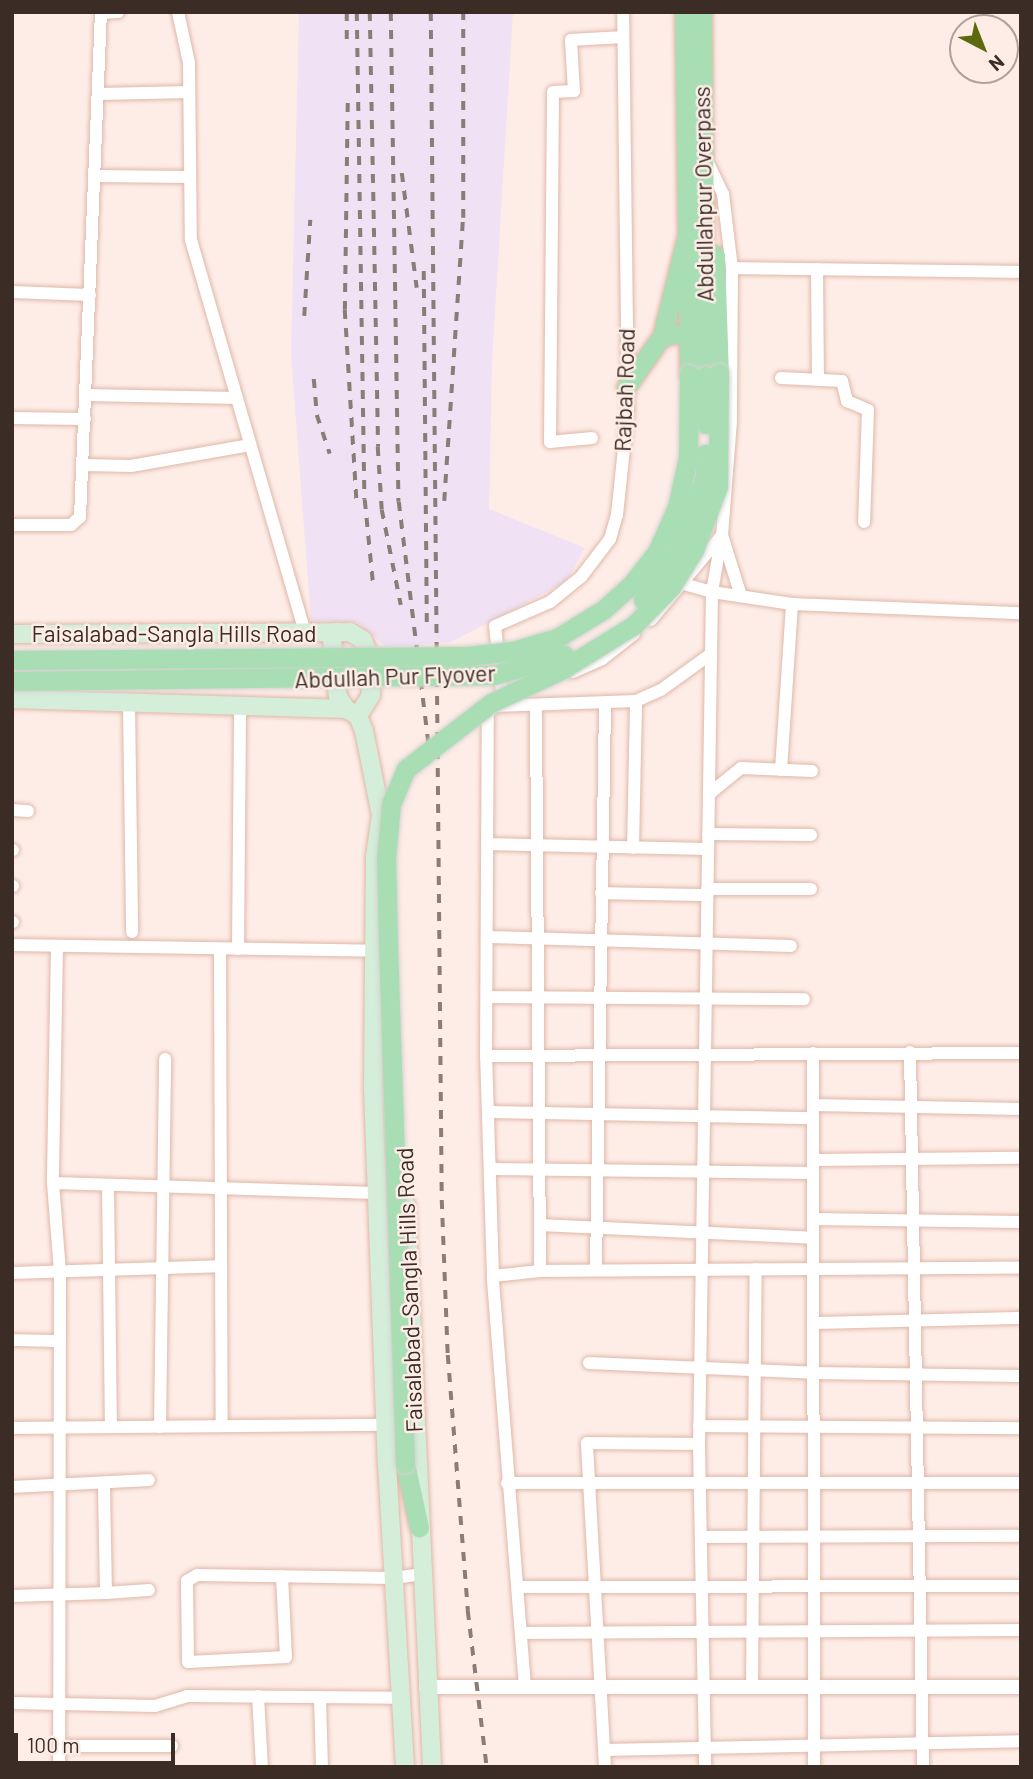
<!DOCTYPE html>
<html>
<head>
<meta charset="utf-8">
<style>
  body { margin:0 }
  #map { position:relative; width:1033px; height:1779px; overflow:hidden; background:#feede7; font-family:Barlow,sans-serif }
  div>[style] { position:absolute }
  .industrial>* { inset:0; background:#f0e1f4 }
  .roads { filter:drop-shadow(0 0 2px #dfb8a9) drop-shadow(0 0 2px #dfb8a9) }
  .minor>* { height:12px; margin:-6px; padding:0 6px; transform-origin:6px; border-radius:6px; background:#fff }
  .tertiary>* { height:14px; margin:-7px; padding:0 7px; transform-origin:7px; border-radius:7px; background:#fff }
  .secondary>* { height:18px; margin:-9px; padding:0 9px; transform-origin:9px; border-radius:9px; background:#d4eeda }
  .primary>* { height:19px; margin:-9.5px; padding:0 9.5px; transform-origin:9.5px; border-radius:9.5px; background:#a9deb4 }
  .rail>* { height:3.5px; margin-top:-1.75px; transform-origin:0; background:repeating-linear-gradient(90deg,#8b7c76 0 9px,transparent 0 18px) }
  .bridges { filter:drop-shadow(0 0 2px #d4d1cf) drop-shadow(0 0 2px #d4d1cf) }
  .primary-bridge>* { height:19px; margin:-9.5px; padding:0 9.5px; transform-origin:9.5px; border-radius:9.5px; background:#a9deb4 }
  span { translate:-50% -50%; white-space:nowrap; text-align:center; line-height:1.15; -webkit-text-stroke:5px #feede7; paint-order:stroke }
  .street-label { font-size:23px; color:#3b2c26 }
  .frame { position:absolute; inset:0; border:14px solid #3b2c26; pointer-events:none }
  .north { position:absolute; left:949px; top:14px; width:70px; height:70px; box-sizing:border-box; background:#feede7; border:2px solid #b0a09a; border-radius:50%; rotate:138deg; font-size:19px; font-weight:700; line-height:28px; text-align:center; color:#3b2c26 }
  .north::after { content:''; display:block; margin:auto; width:24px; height:32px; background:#5e690e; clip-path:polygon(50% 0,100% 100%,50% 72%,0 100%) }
  .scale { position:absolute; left:14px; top:1733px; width:161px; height:32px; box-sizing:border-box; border:4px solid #3b2c26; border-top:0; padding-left:9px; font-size:21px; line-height:24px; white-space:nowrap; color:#3b2c26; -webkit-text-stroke:5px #feede7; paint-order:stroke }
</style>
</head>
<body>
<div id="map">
  <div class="industrial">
    <i style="clip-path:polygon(299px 12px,513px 12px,492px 362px,489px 509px,585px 548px,566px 582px,451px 642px,386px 647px,357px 622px,311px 621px,291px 354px)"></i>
  </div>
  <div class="roads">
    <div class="minor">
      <i style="left:178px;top:12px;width:52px;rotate:77.8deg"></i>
      <i style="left:189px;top:63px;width:177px;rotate:89.4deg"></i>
      <i style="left:191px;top:240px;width:406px;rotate:73.8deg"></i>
      <i style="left:101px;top:13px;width:17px;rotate:-3deg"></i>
      <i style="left:99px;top:94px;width:90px;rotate:-1.3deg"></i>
      <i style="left:706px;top:159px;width:39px;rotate:64deg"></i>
      <i style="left:723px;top:194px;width:75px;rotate:83.1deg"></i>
      <i style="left:732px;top:268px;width:153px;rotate:90.4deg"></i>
      <i style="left:731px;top:421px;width:114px;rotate:94.5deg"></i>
      <i style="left:722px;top:535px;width:58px;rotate:100deg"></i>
      <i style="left:712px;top:592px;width:81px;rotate:8.5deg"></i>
      <i style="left:792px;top:604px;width:229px;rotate:2.3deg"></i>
      <i style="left:95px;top:176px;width:94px;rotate:0.6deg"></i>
      <i style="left:732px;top:268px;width:289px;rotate:0.8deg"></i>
      <i style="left:817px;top:269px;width:110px;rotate:89.5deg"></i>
      <i style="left:12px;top:292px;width:78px;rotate:2.2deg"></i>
      <i style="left:781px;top:378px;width:61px;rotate:2.8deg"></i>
      <i style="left:842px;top:381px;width:21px;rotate:76deg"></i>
      <i style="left:847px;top:401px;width:23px;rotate:23deg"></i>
      <i style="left:868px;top:410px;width:112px;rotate:92deg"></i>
      <i style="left:86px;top:395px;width:151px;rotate:1.1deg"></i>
      <i style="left:12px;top:418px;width:73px;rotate:0.8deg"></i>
      <i style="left:592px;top:438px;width:42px;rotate:174.6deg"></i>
      <i style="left:550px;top:442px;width:350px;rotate:-89.5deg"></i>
      <i style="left:553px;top:92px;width:21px;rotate:-3deg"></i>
      <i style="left:574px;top:91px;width:51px;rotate:-93.4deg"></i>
      <i style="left:571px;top:40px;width:52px;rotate:-3.3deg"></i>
      <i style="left:84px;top:465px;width:47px;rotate:1.2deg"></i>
      <i style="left:131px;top:466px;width:121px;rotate:-10deg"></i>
      <i style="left:12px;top:525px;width:59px"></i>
      <i style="left:71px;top:525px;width:12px;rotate:-42deg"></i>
      <i style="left:80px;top:517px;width:505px;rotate:-87.62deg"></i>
      <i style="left:684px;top:584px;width:29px;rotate:16deg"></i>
      <i style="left:712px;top:592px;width:852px;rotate:90.87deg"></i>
      <i style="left:699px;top:1444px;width:323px;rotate:88.9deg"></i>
      <i style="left:651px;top:620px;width:111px;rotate:-50.1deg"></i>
      <i style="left:722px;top:535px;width:64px;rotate:72.7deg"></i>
      <i style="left:573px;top:672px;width:32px;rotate:-24deg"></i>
      <i style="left:602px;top:659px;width:41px;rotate:-38deg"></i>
      <i style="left:503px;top:702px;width:76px;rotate:-96deg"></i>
      <i style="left:495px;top:626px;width:60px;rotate:-23.6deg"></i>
      <i style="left:550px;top:602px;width:40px;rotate:-39deg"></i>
      <i style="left:581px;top:577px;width:48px;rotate:-52.7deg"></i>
      <i style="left:610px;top:539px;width:25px;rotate:-74deg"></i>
      <i style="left:617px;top:515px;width:106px;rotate:-84deg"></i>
      <i style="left:628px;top:410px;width:398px;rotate:-90.7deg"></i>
      <i style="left:129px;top:705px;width:227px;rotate:89.2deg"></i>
      <i style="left:536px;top:706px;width:565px;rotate:89.59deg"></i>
      <i style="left:540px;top:1271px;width:481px;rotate:-0.4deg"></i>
      <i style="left:781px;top:770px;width:166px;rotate:-86.2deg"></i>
      <i style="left:709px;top:794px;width:41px;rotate:-39.1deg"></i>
      <i style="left:741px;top:768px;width:71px;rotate:2.4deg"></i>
      <i style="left:12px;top:810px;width:16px;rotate:4deg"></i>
      <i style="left:708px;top:834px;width:103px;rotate:0.6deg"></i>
      <i style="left:487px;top:844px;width:220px;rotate:1.3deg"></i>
      <i style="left:633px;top:848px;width:147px;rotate:-88.8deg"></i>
      <i style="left:12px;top:850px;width:1px"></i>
      <i style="left:12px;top:886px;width:1px"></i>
      <i style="left:707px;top:889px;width:104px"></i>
      <i style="left:601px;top:893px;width:106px;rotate:1.1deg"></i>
      <i style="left:12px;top:922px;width:1px"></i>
      <i style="left:489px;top:937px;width:302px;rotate:1.7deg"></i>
      <i style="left:12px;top:945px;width:365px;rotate:0.9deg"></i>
      <i style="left:57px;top:946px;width:237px;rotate:91deg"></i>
      <i style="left:53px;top:1183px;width:89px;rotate:85.5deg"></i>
      <i style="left:60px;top:1272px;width:495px;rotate:90.1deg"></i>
      <i style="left:220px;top:949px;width:477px;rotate:89.8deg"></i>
      <i style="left:238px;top:949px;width:246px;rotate:-89.5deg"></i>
      <i style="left:488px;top:997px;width:316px;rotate:0.4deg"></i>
      <i style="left:910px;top:1052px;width:715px;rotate:88.96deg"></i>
      <i style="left:813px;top:1053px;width:714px;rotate:89.92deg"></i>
      <i style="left:486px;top:1056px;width:535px;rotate:-0.32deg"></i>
      <i style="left:813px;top:1105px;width:208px;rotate:1.1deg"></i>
      <i style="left:490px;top:1112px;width:323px;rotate:1.1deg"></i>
      <i style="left:813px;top:1160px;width:208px;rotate:-0.6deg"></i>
      <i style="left:493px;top:1169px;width:320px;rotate:0.7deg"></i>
      <i style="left:53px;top:1183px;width:324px;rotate:1.8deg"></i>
      <i style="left:108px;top:1186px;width:241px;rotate:89.3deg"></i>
      <i style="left:813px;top:1219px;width:208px;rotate:0.8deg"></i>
      <i style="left:540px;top:1225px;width:273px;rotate:2.7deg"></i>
      <i style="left:596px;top:1270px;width:567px;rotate:-89.09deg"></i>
      <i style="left:12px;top:1273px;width:207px;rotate:-1.9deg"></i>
      <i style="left:493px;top:1276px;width:47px;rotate:-6.1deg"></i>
      <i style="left:813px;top:1323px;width:208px;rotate:-1.4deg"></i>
      <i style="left:12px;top:1340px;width:48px;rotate:1.2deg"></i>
      <i style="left:589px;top:1363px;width:225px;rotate:2.5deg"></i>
      <i style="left:814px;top:1373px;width:207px;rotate:0.8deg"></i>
      <i style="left:699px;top:1426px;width:322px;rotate:0.4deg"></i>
      <i style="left:160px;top:1427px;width:368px;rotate:-89.2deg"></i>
      <i style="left:12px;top:1428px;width:374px;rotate:-0.5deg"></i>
      <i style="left:507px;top:1483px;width:514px"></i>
      <i style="left:12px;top:1487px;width:137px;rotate:-2.9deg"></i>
      <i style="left:704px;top:1537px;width:317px;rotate:-0.2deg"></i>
      <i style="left:282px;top:1576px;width:81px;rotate:87.2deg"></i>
      <i style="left:286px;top:1657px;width:98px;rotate:177.1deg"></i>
      <i style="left:188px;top:1662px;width:81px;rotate:-90.7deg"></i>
      <i style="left:187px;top:1581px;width:12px;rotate:-31deg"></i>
      <i style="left:197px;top:1575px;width:197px;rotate:0.9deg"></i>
      <i style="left:394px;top:1578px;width:27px;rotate:-8deg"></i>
      <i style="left:518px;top:1587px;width:503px;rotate:-0.11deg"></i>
      <i style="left:106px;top:1593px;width:43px;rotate:-4deg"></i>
      <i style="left:12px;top:1596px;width:94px;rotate:-1.8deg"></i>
      <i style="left:106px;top:1593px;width:108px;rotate:-91.1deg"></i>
      <i style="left:521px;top:1633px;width:500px;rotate:-0.34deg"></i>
      <i style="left:525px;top:1687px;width:412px;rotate:-94.5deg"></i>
      <i style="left:493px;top:1276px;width:220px;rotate:-91.8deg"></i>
      <i style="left:486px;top:1056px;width:343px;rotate:-89.7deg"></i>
      <i style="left:488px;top:713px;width:9px;rotate:-49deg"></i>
      <i style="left:494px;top:706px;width:142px;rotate:-2deg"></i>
      <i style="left:636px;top:701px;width:27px;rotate:-24deg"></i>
      <i style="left:661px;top:690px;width:62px;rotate:-35.8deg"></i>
      <i style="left:752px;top:1687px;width:418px;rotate:-89.5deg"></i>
      <i style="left:258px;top:1696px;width:71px;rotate:86.8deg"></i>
      <i style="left:320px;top:1697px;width:70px;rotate:88.4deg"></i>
      <i style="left:12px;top:1703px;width:143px;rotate:1.2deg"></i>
      <i style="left:155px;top:1706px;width:34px;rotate:-17deg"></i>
      <i style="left:187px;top:1696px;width:214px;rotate:0.5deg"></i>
      <i style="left:59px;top:1746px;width:113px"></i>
      <i style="left:604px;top:1750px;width:417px;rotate:-1.2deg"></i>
      <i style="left:605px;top:1767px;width:324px;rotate:-93.2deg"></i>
      <i style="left:587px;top:1443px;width:112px;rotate:0.5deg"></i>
    </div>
    <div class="tertiary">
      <i style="left:426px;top:1687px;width:595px"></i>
    </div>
    <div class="secondary">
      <i style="left:336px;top:632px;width:9px;rotate:117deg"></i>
      <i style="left:332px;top:640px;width:57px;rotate:84deg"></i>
      <i style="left:338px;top:697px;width:14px;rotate:56deg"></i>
      <i style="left:346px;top:709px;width:14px;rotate:30deg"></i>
      <i style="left:358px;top:716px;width:16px;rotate:68deg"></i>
      <i style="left:364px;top:731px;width:86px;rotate:78.6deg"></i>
      <i style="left:381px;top:815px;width:41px;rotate:98.3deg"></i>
      <i style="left:375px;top:856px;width:232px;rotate:90.5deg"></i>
      <i style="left:373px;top:1088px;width:376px;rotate:87.9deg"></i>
      <i style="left:387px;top:1464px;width:304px;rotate:86.6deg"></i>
      <i style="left:12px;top:634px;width:338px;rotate:-0.3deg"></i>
      <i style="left:350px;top:632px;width:15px;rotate:32deg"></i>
      <i style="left:363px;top:640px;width:16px;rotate:68deg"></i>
      <i style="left:369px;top:655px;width:40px;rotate:87.1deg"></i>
      <i style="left:371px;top:695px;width:25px;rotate:122deg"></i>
      <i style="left:12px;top:699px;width:334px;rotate:1.7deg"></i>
      <i style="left:406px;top:1205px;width:563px;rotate:87.35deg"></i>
    </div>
    <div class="primary">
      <i style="left:684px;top:12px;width:362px;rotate:89.2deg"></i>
      <i style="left:702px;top:12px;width:364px;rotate:89.5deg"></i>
      <i style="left:715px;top:255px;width:118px;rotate:88.1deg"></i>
      <i style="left:662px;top:336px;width:100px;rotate:-76.1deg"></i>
      <i style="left:626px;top:387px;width:62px;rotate:-54.8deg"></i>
      <i style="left:662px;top:336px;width:12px;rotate:-9deg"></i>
      <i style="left:405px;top:1463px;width:66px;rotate:77.7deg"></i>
    </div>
  </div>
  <div class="rail">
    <i style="left:347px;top:12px;width:35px;rotate:90deg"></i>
    <i style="left:357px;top:12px;width:488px;rotate:89.1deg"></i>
    <i style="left:365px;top:500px;width:82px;rotate:84.4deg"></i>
    <i style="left:370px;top:12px;width:435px;rotate:88.9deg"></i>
    <i style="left:378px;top:447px;width:63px;rotate:86.4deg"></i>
    <i style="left:382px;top:510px;width:97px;rotate:78.7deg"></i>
    <i style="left:391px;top:12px;width:490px;rotate:89.1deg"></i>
    <i style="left:399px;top:502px;width:256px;rotate:83deg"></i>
    <i style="left:431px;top:12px;width:1188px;rotate:89.47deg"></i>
    <i style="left:442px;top:1200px;width:155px;rotate:87.8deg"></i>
    <i style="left:448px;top:1355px;width:257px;rotate:85.5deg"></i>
    <i style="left:468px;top:1611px;width:157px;rotate:83.1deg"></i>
    <i style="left:348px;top:103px;width:207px;rotate:90.8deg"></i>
    <i style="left:345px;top:310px;width:195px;rotate:86.5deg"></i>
    <i style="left:402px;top:173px;width:116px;rotate:82.6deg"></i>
    <i style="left:424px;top:271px;width:357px;rotate:89.5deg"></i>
    <i style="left:304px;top:316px;width:96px;rotate:-86.4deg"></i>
    <i style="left:314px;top:379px;width:36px;rotate:85deg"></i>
    <i style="left:317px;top:415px;width:41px;rotate:71.6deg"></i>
    <i style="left:444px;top:501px;width:284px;rotate:-86.2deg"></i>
    <i style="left:463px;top:218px;width:206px;rotate:-90deg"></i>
  </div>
  <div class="bridges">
    <div class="primary-bridge">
      <i style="left:705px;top:376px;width:48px;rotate:88.8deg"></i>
      <i style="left:643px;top:600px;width:56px;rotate:-52.9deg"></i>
      <i style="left:677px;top:555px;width:83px;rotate:-70.3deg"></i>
      <i style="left:705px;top:477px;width:23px;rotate:-90deg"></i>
      <i style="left:12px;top:660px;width:455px;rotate:-0.5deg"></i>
      <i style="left:467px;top:656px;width:46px;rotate:-6.2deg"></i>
      <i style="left:513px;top:651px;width:46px;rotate:-16.5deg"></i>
      <i style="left:557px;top:638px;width:54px;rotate:-31.3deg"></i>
      <i style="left:603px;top:610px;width:38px;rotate:-42deg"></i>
      <i style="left:631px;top:585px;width:42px;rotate:-51.8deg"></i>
      <i style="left:657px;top:552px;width:49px;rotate:-66deg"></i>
      <i style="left:677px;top:507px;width:51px;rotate:-77.6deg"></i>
      <i style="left:688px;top:457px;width:83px;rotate:-89.3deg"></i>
      <i style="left:12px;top:681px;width:482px;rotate:-0.7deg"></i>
      <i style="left:494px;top:675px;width:73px;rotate:-15.9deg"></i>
      <i style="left:405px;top:1463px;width:519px;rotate:-91.88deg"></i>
      <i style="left:388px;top:944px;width:85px;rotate:-91.3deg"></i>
      <i style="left:386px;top:859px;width:55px;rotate:-84.8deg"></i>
      <i style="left:391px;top:804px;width:38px;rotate:-67deg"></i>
      <i style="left:406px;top:769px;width:108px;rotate:-37.8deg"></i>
      <i style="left:491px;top:703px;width:80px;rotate:-25.3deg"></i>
      <i style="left:563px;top:669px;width:84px;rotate:-31.8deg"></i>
      <i style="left:634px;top:625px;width:53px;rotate:-45.8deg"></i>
      <i style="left:671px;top:587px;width:44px;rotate:-58.1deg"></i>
      <i style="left:694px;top:550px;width:68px;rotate:-69.4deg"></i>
      <i style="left:718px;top:486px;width:113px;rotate:-89.5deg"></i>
    </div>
  </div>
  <div class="street-label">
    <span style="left:703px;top:194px;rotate:-91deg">Abdullahpur Overpass</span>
    <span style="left:624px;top:390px;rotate:-88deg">Rajbah Road</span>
    <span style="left:174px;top:633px">Faisalabad-Sangla Hills Road</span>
    <span style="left:395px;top:676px;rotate:-2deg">Abdullah Pur Flyover</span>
    <span style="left:409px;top:1290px;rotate:-92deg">Faisalabad-Sangla Hills Road</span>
  </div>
  <div class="frame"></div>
  <div class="north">N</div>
  <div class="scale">100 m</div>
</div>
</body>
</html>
